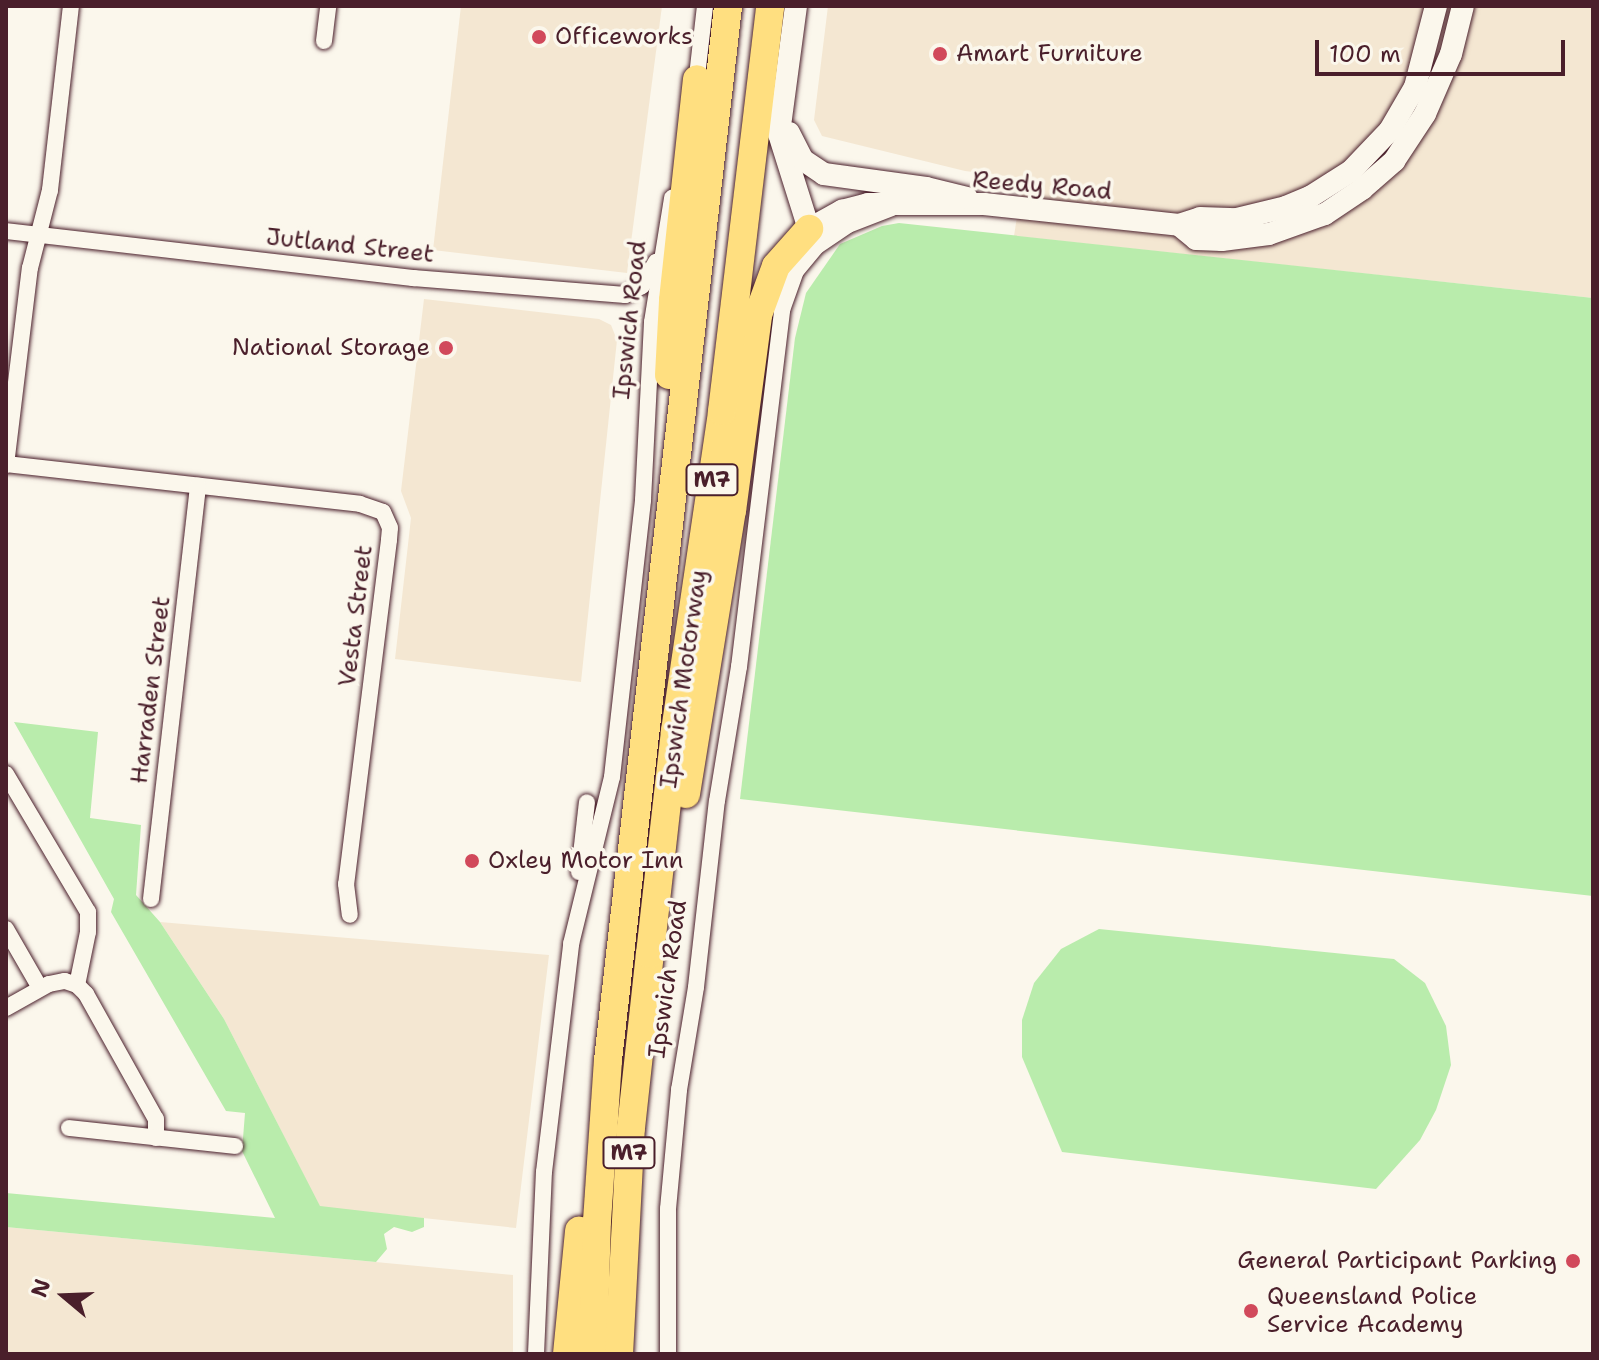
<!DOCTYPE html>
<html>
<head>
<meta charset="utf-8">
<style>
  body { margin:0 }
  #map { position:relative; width:1599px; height:1360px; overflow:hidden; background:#fbf7ec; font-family:"Shantell Sans",sans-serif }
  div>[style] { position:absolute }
  .built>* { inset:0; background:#f4e7d2 }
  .green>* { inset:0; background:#b9ecac }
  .roads { filter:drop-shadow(0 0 2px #4a1f2b) drop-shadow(0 0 2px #4a1f2b) }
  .street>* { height:16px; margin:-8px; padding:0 8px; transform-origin:8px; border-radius:8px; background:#fbf7ec }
  .secondary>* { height:22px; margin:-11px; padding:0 11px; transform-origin:11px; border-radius:11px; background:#fbf7ec }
  .highway>* { height:28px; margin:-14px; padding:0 14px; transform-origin:14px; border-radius:14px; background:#ffdf80 }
  .dots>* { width:22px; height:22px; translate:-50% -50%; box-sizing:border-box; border:4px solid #fbf7ec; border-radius:50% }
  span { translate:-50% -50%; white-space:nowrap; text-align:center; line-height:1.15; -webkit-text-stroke:7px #fbf7ec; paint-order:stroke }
  .shield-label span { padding:2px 6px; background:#fbf7ec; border:2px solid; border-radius:6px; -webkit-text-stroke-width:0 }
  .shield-label { font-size:22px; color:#4a1f2b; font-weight:700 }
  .poi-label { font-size:24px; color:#4a1f2b }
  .left { translate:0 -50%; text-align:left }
  .right { translate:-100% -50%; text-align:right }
  .street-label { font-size:24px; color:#4a1f2b }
  .frame { position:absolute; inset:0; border:8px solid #4a1f2b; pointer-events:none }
  .north { position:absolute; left:24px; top:1256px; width:80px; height:80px; -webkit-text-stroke:6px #fbf7ec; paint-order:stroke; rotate:289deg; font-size:22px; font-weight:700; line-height:32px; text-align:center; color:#4a1f2b }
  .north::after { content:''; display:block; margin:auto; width:28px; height:36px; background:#4a1f2b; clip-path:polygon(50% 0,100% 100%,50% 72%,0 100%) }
  .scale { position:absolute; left:1315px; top:40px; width:250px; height:36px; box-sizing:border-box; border:4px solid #4a1f2b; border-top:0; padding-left:10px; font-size:24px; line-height:28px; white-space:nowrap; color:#4a1f2b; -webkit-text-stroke:6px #fbf7ec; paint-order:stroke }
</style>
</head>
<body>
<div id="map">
  <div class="built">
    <i style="clip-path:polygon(461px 6px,662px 6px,627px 273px,433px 250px)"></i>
    <i style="clip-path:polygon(828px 6px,1593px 6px,1593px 298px,1014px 236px,1023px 178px,965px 171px,822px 136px,814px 120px)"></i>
    <i style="clip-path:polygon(424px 299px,599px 319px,611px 325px,617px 340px,581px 682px,395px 659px,411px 518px,401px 491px)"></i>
    <i style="clip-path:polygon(160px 922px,549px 955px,516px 1228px,320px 1207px,224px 1019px)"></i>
    <i style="clip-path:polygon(6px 1227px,513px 1275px,513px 1354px,6px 1354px)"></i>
  </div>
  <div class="green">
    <i style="clip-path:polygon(899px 223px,1593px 298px,1593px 896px,740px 799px,795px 338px,806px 293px,840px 244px,882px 226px)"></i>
    <i style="clip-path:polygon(14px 722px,98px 732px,90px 818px,141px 825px,136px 895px,160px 922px,224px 1019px,320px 1206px,424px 1218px,424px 1227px,412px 1232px,394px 1227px,384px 1234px,387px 1249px,376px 1262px,6px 1227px,6px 1193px,275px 1218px,242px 1151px,245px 1113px,226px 1111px,111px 912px,114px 899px)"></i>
    <i style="clip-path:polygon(1099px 929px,1394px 959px,1425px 983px,1446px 1026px,1451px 1065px,1436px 1110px,1420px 1140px,1376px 1189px,1062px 1152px,1022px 1057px,1022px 1020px,1034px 983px,1061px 949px)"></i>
  </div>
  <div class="roads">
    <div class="street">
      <i style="left:324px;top:41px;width:35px;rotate:-83deg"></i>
      <i style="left:696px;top:85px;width:80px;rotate:-83.5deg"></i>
      <i style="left:6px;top:231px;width:410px;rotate:6.6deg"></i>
      <i style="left:413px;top:278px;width:213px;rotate:4.6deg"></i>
      <i style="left:625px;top:295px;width:19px;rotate:-28deg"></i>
      <i style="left:642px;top:286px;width:28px;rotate:-60deg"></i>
      <i style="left:6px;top:464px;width:356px;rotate:6.4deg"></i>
      <i style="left:360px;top:504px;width:24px;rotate:19deg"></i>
      <i style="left:383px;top:512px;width:17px;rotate:66deg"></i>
      <i style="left:390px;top:528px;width:12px;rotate:95deg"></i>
      <i style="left:389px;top:540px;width:347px;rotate:97.1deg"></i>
      <i style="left:346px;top:884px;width:31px;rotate:83deg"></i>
      <i style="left:6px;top:465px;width:198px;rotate:-83.1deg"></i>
      <i style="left:30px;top:268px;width:81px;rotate:-75.6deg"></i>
      <i style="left:50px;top:190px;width:185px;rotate:-83.5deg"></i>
      <i style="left:6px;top:774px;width:161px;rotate:59.3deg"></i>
      <i style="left:88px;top:912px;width:20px;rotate:90deg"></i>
      <i style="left:88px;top:932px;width:54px;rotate:101.7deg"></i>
      <i style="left:579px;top:872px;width:70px;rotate:-83.5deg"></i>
      <i style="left:151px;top:899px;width:416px;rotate:-83.5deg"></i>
      <i style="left:6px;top:929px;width:68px;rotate:60deg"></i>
      <i style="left:6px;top:1008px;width:49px;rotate:-29.2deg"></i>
      <i style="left:49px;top:984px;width:16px;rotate:-11deg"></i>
      <i style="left:65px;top:981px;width:13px;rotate:18deg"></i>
      <i style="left:77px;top:985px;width:13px;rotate:45deg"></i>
      <i style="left:86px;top:994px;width:143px;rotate:60.8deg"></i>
      <i style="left:156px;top:1119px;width:19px;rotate:90deg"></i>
      <i style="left:69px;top:1128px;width:167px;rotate:6.2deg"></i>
      <i style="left:536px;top:1354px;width:182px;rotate:-87.5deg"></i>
      <i style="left:544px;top:1172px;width:230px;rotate:-83.2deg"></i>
      <i style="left:571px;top:944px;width:172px;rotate:-76.2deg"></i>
      <i style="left:612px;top:777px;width:279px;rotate:-83.6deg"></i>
      <i style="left:643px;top:500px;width:178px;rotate:-87.1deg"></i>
      <i style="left:652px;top:322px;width:126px;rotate:-80.8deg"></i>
      <i style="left:668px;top:1354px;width:145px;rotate:-90deg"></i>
      <i style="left:668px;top:1209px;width:120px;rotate:-84.7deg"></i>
      <i style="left:679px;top:1090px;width:104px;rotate:-80.6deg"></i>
      <i style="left:696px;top:987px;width:187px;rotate:-83.6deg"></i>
      <i style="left:717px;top:801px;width:136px;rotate:-80.7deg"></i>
      <i style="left:739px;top:667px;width:360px;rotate:-83.1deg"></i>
      <i style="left:782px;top:310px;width:41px;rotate:-70.3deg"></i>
      <i style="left:796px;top:271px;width:33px;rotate:-50deg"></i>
      <i style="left:817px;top:246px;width:37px;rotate:-34deg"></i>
      <i style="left:848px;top:225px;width:47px;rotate:-21.1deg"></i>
    </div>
    <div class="secondary">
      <i style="left:796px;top:6px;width:129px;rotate:97.6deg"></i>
      <i style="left:779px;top:134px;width:100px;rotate:72.5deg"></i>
      <i style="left:809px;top:229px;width:38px;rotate:-29deg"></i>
      <i style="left:842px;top:211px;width:27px;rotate:-15deg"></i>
      <i style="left:868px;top:204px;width:116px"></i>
      <i style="left:984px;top:204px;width:196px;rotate:6.1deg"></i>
      <i style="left:1179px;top:225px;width:22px;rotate:-18deg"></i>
      <i style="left:1200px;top:218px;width:37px;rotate:2deg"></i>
      <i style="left:1237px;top:219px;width:50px;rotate:-13.8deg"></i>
      <i style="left:1286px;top:207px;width:26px;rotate:-23deg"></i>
      <i style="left:1310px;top:197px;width:49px;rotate:-32.4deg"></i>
      <i style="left:1351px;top:171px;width:57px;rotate:-46.4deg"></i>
      <i style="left:1390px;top:130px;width:50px;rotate:-59.8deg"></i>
      <i style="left:1415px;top:87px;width:84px;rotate:-75.5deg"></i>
      <i style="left:789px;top:133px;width:30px;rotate:63deg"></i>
      <i style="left:803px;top:160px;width:25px;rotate:34deg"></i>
      <i style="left:824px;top:174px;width:103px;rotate:7.8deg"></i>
      <i style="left:926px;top:188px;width:42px;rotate:13.7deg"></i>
      <i style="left:1179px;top:225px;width:22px;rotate:39deg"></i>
      <i style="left:1196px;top:239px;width:26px;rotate:2deg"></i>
      <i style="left:1222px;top:240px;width:47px;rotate:-7.3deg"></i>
      <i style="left:1269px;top:234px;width:59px;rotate:-19.7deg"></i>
      <i style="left:1325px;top:214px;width:45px;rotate:-34deg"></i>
      <i style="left:1362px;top:189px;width:43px;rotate:-41.2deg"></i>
      <i style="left:1394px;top:161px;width:56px;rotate:-56.6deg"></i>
      <i style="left:1425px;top:114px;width:65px;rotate:-66.6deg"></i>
      <i style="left:1451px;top:54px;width:49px;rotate:-76deg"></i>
    </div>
    <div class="highway">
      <i style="left:669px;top:375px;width:75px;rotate:-86.9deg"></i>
      <i style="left:673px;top:300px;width:222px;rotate:-83.8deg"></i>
      <i style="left:686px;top:794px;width:287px;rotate:-80.8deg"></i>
      <i style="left:732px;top:511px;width:198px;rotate:-82.4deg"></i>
      <i style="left:758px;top:315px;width:52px;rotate:-69.8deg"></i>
      <i style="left:776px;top:266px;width:50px;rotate:-48.3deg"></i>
      <i style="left:567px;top:1354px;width:124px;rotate:-84.4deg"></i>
      <i style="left:593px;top:1354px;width:133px;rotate:-88.3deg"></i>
      <i style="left:597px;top:1221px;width:161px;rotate:-86.1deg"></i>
      <i style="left:608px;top:1060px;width:1061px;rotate:-83.5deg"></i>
      <i style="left:619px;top:1354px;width:226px;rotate:-87deg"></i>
      <i style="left:631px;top:1128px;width:175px;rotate:-83.8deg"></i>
      <i style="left:650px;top:954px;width:224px;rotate:-83.6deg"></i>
      <i style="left:675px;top:731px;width:323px;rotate:-81.6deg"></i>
      <i style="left:722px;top:411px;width:408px;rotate:-83.2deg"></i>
    </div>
  </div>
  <div class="dots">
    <i style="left:539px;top:37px;background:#d1495b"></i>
    <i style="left:940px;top:54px;background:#d1495b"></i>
    <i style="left:446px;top:348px;background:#d1495b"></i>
    <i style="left:472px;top:861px;background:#d1495b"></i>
    <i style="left:1573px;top:1261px;background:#d1495b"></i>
    <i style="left:1251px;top:1311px;background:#d1495b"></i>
  </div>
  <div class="shield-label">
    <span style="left:712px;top:480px">M7</span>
    <span style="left:629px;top:1153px">M7</span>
  </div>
  <div class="poi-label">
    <span class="left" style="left:555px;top:37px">Officeworks</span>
    <span class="left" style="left:956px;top:54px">Amart Furniture</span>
    <span class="right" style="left:430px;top:348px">National Storage</span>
    <span class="left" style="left:488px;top:861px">Oxley Motor Inn</span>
    <span class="right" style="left:1557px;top:1261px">General Participant Parking</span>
    <span class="left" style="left:1267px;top:1311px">Queensland Police<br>Service Academy</span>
  </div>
  <div class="street-label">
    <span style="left:1042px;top:186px;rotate:5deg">Reedy Road</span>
    <span style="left:350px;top:246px;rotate:6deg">Jutland Street</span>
    <span style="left:630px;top:320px;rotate:-84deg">Ipswich Road</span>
    <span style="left:356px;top:616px;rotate:-83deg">Vesta Street</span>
    <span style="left:684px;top:679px;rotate:-82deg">Ipswich Motorway</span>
    <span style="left:151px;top:690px;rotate:-83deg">Harraden Street</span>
    <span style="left:668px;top:979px;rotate:-82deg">Ipswich Road</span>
  </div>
  <div class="frame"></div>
  <div class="north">N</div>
  <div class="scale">100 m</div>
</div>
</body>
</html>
